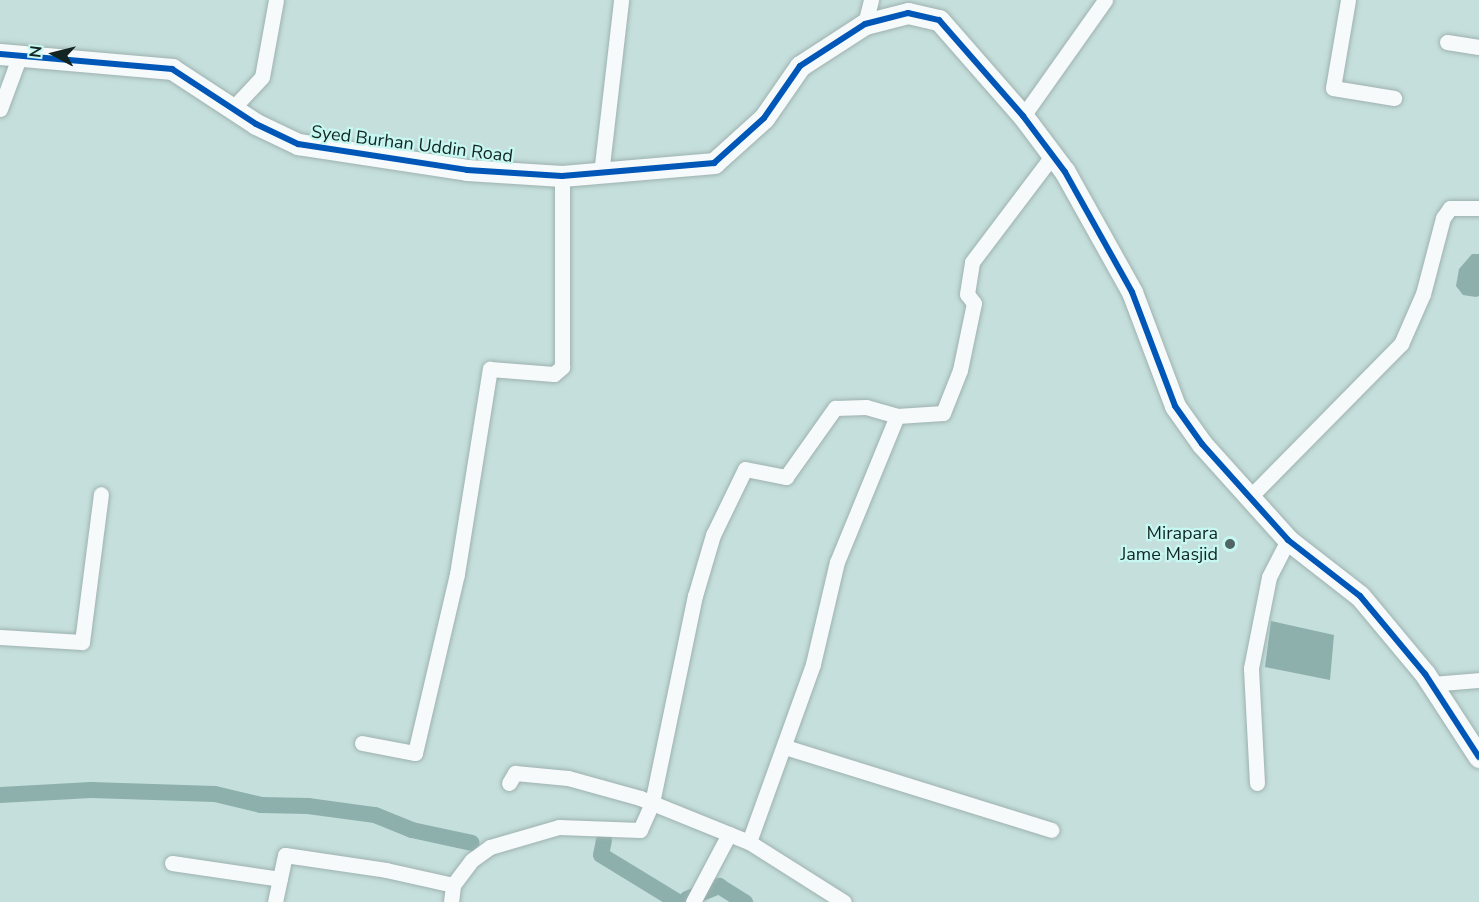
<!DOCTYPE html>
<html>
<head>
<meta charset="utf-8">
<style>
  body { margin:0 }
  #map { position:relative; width:1479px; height:902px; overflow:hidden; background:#c5dfdc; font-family:"Nunito Sans",sans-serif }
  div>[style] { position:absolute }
  .water>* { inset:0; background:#8db0ac }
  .canal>* { height:16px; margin:-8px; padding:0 8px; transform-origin:8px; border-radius:8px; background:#8db0ac }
  .roads { filter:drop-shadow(0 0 2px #9eb2b0) drop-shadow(0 0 2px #9eb2b0) }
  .street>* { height:15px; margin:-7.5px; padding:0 7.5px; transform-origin:7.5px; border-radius:7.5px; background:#f6fafa }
  .secondary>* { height:21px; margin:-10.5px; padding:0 10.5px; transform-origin:10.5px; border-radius:10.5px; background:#f6fafa }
  .cycleway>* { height:6px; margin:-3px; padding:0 3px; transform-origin:3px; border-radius:3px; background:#0057b8 }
  .dots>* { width:16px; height:16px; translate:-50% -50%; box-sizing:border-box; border:3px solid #c7f7f1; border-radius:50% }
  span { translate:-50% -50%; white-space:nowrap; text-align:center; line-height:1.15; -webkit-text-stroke:4.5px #c7f7f1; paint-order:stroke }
  .street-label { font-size:18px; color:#122523 }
  .poi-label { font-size:18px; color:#122523 }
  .right { translate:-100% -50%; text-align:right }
  .north { position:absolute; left:24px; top:24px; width:60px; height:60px; -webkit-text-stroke:4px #c7f7f1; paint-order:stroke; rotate:277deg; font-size:16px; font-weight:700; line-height:24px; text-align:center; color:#122523 }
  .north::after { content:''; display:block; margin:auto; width:21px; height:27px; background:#122523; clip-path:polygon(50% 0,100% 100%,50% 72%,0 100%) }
</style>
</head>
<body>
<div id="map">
  <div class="water">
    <i style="clip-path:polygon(1472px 254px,1479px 254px,1479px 296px,1476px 297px,1463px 295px,1456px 286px,1459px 269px)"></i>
    <i style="clip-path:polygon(1271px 621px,1334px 635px,1330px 680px,1265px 667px)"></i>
  </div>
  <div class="canal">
    <i style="left:0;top:795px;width:91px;rotate:-3.1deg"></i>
    <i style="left:91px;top:790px;width:124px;rotate:1.8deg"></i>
    <i style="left:215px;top:794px;width:47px;rotate:13.4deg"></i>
    <i style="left:261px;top:805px;width:47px;rotate:1.2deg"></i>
    <i style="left:308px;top:806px;width:68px;rotate:7.7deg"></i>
    <i style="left:375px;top:815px;width:40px;rotate:22deg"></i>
    <i style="left:412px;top:830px;width:61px;rotate:12.2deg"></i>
    <i style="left:604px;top:840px;width:15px;rotate:101deg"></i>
    <i style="left:601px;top:855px;width:90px;rotate:31.4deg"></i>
    <i style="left:687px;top:899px;width:35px;rotate:-22deg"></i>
    <i style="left:719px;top:886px;width:31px;rotate:32deg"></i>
  </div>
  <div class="roads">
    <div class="street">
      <i style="left:1348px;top:0;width:89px;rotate:99.7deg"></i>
      <i style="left:1333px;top:88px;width:62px;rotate:9.3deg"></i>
      <i style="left:865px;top:24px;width:25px;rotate:-76deg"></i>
      <i style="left:1447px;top:42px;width:32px;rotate:9deg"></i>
      <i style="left:233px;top:108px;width:42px;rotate:-46.9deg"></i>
      <i style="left:262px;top:77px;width:78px;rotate:-79.7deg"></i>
      <i style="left:0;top:109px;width:58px;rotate:-69.7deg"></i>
      <i style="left:1023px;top:116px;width:142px;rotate:-54.7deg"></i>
      <i style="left:601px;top:174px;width:175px;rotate:-83.4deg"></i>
      <i style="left:1250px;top:497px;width:215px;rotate:-45.4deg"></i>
      <i style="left:1401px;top:344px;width:55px;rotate:-66.3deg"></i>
      <i style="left:1423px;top:294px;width:79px;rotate:-75.3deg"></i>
      <i style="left:1443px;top:218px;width:12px;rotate:-55deg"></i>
      <i style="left:1450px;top:208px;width:29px"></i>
      <i style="left:0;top:637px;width:82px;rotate:3.5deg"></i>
      <i style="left:82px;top:642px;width:149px;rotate:-82.7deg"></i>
      <i style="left:1431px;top:684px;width:48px;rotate:-4.8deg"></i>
      <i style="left:362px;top:743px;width:54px;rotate:10.7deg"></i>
      <i style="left:415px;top:753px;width:184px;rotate:-76.8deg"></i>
      <i style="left:457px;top:574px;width:208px;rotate:-80.9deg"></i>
      <i style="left:490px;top:369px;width:64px;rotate:4.5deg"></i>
      <i style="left:554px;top:374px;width:11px;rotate:-41deg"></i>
      <i style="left:562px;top:367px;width:191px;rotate:-90deg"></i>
      <i style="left:785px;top:747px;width:279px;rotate:17.3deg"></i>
      <i style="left:509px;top:783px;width:12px;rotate:-59deg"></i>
      <i style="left:515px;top:773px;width:53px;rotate:5.4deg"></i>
      <i style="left:568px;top:778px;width:75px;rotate:15.5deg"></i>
      <i style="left:640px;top:798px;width:118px;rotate:22deg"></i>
      <i style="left:749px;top:842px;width:112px;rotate:32.3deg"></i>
      <i style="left:1257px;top:783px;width:115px;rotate:-93deg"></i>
      <i style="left:1251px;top:668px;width:93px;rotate:-78.8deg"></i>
      <i style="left:1269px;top:577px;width:42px;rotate:-62.8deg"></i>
      <i style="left:749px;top:842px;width:189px;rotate:-70.2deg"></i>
      <i style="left:813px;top:664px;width:105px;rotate:-76.8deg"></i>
      <i style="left:837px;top:562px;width:158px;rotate:-67.7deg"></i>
      <i style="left:897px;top:416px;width:46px;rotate:-3.7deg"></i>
      <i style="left:943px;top:413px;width:46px;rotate:-68.4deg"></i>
      <i style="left:960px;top:370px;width:68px;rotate:-78.2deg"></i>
      <i style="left:974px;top:303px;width:11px;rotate:-128deg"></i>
      <i style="left:967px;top:294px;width:32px;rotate:-81deg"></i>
      <i style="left:972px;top:262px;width:134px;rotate:-52.9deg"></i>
      <i style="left:172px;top:863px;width:109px;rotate:8.4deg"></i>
      <i style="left:275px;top:902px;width:48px;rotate:-78deg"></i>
      <i style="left:285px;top:855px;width:102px;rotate:8.4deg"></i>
      <i style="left:386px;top:870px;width:69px;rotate:12.6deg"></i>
      <i style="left:453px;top:885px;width:31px;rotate:-53deg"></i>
      <i style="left:472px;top:860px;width:22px;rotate:-36deg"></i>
      <i style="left:490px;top:847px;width:72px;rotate:-16.2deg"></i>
      <i style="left:559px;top:827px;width:81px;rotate:2.1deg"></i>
      <i style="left:640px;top:830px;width:30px;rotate:-66deg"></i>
      <i style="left:652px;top:803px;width:211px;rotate:-78.3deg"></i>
      <i style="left:695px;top:596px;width:64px;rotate:-73.6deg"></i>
      <i style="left:713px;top:535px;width:73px;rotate:-64.1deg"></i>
      <i style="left:745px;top:469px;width:42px;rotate:11deg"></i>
      <i style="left:786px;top:477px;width:85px;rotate:-54.6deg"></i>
      <i style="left:835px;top:408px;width:31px;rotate:-2deg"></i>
      <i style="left:866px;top:407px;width:32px;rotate:16deg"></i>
      <i style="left:451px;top:902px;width:17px;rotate:-83deg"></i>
      <i style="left:693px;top:902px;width:77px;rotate:-62.1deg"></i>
    </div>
    <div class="secondary">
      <i style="left:0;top:54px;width:173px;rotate:5deg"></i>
      <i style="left:172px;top:69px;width:100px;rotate:33.2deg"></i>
      <i style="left:256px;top:124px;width:47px;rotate:25.5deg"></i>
      <i style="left:298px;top:144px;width:171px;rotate:8.7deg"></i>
      <i style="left:467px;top:170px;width:95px;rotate:3.6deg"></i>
      <i style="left:562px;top:176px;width:153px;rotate:-4.9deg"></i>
      <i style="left:714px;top:163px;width:67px;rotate:-42deg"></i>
      <i style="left:764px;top:118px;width:63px;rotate:-55.3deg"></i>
      <i style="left:800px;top:66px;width:77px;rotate:-32.9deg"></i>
      <i style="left:865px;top:24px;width:44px;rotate:-14.3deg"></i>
      <i style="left:908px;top:13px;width:32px;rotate:13deg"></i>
      <i style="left:939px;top:20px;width:128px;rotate:48.8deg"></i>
      <i style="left:1023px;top:116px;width:70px;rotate:53.1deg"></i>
      <i style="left:1065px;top:172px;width:137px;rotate:60.8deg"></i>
      <i style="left:1132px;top:292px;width:122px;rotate:69.3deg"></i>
      <i style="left:1175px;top:406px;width:47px;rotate:54.6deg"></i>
      <i style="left:1202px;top:444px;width:129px;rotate:48.1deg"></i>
      <i style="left:1288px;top:540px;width:91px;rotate:37.9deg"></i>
      <i style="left:1360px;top:596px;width:102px;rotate:50.2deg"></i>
      <i style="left:1425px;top:674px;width:99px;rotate:57deg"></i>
    </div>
  </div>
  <div class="cycleway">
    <i style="left:0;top:54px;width:173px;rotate:5deg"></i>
    <i style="left:172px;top:69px;width:100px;rotate:33.2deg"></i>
    <i style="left:256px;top:124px;width:47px;rotate:25.5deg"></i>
    <i style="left:298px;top:144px;width:171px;rotate:8.7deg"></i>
    <i style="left:467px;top:170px;width:95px;rotate:3.6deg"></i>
    <i style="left:562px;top:176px;width:153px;rotate:-4.9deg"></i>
    <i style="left:714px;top:163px;width:67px;rotate:-42deg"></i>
    <i style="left:764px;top:118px;width:63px;rotate:-55.3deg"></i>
    <i style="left:800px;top:66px;width:77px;rotate:-32.9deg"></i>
    <i style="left:865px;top:24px;width:44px;rotate:-14.3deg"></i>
    <i style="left:908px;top:13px;width:32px;rotate:13deg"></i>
    <i style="left:939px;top:20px;width:128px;rotate:48.8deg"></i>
    <i style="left:1023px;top:116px;width:70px;rotate:53.1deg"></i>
    <i style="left:1065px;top:172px;width:137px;rotate:60.8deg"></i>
    <i style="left:1132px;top:292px;width:122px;rotate:69.3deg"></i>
    <i style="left:1175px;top:406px;width:47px;rotate:54.6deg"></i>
    <i style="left:1202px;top:444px;width:129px;rotate:48.1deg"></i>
    <i style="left:1288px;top:540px;width:91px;rotate:37.9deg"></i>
    <i style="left:1360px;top:596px;width:102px;rotate:50.2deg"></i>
    <i style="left:1425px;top:674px;width:99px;rotate:57deg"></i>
  </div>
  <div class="dots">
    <i style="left:1230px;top:544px;background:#516664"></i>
  </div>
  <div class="street-label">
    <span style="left:412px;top:144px;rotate:7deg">Syed Burhan Uddin Road</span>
  </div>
  <div class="poi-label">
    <span class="right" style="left:1218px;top:544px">Mirapara<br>Jame Masjid</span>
  </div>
  <div class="north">N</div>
</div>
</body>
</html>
